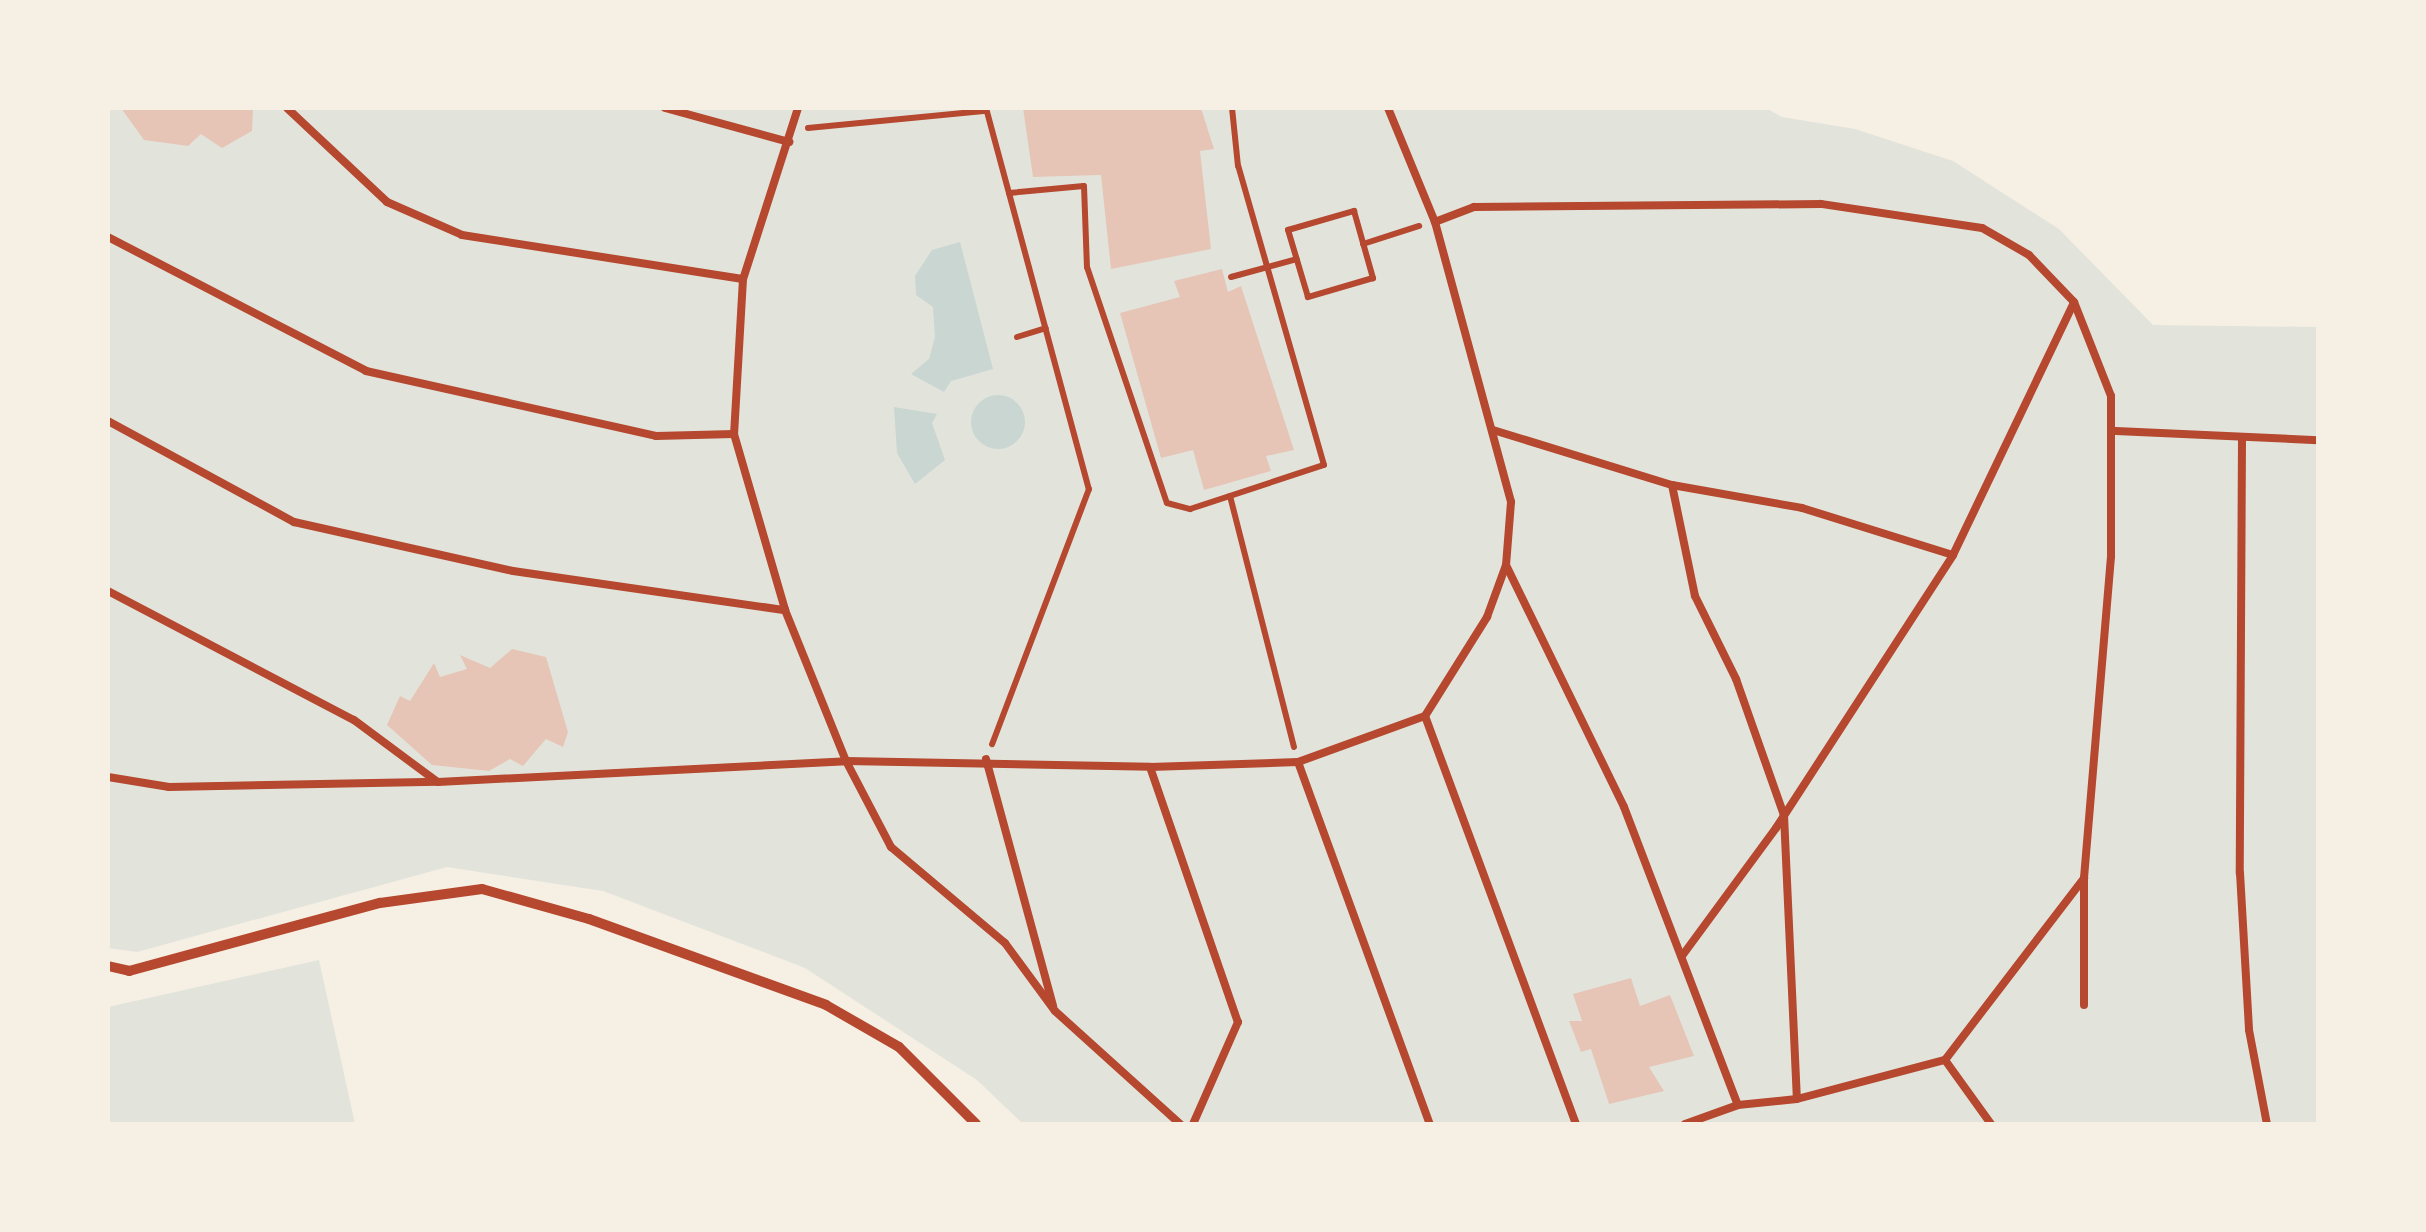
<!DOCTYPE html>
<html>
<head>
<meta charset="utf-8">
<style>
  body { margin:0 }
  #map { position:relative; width:2426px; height:1232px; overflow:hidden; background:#f6efe4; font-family:"Times New Roman",serif }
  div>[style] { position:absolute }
  .green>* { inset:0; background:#e2e4dc }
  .water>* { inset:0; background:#c9d6d2 }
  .round { border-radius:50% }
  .building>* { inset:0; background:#e6c5b7 }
  .path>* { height:6px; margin:-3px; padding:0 3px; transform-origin:3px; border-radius:3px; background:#b5482f }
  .service>* { height:8px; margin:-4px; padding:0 4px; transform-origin:4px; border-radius:4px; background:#b5482f }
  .minor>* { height:10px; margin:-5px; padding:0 5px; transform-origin:5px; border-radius:5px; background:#b5482f }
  span { translate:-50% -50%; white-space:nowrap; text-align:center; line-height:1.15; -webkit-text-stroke:10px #f6efe4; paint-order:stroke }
  .frame { position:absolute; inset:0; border:110px solid #f6efe4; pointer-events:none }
</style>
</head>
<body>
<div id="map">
  <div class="green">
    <i style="clip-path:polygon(108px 108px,1766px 108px,1782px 117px,1855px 129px,1953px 161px,2059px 229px,2153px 325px,2318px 327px,2318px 1124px,1023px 1124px,977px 1080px,805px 968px,603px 891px,447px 867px,137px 952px,108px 948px)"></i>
    <i style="clip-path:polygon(319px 960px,355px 1124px,108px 1124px,108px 1007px)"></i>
  </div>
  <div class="water">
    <i style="clip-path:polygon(960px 242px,993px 369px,951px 381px,944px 392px,911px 374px,929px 359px,935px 337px,933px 307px,916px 295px,915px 276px,932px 250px)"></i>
    <i class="round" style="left:971px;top:395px;width:54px;height:54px"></i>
    <i style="clip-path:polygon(894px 407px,937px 414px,932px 423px,945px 460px,915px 484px,897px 453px)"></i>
  </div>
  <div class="building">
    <i style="clip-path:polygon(121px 108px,253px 108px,252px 131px,222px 148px,201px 134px,188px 146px,144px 140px)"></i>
    <i style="clip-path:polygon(1023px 108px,1201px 108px,1214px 149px,1200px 151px,1211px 249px,1111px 269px,1101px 175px,1033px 177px)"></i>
    <i style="clip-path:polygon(1222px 269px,1228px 292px,1241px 286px,1294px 450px,1266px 456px,1271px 471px,1204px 490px,1193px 450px,1161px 458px,1120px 313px,1180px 297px,1174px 281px)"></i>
    <i style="clip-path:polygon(512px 649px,546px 657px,568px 732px,563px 747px,546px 739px,523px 766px,510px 759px,489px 771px,432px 765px,387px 725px,400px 696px,410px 701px,434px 663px,440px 677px,467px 669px,460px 655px,490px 668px)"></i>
    <i style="clip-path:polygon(1631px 978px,1640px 1006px,1670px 995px,1694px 1056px,1649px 1067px,1664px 1091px,1609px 1104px,1591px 1049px,1581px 1052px,1569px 1021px,1582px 1021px,1573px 994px)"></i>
  </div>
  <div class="path">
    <i style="left:986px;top:108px;width:395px;rotate:74.9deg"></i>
    <i style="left:1089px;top:489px;width:273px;rotate:110.8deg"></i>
    <i style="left:808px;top:128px;width:179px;rotate:-5.5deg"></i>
    <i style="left:1009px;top:193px;width:75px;rotate:-5.3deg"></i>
    <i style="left:1084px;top:186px;width:81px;rotate:87.9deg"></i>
    <i style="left:1087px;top:267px;width:249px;rotate:71.3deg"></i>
    <i style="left:1167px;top:503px;width:24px;rotate:15deg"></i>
    <i style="left:1190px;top:509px;width:141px;rotate:-18.2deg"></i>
    <i style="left:1324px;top:465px;width:311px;rotate:-106deg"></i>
    <i style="left:1238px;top:166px;width:58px;rotate:-95.9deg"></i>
    <i style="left:1354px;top:211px;width:70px;rotate:74.2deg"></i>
    <i style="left:1373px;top:278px;width:68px;rotate:163.7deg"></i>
    <i style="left:1308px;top:297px;width:70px;rotate:-106.6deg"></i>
    <i style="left:1288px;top:230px;width:69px;rotate:-16.1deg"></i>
    <i style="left:1363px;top:244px;width:59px;rotate:-17.8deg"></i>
    <i style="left:1231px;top:277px;width:68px;rotate:-15.3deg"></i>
    <i style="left:1017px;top:337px;width:30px;rotate:-17deg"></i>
    <i style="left:1230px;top:496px;width:259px;rotate:75.7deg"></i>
  </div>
  <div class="service">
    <i style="left:287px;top:108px;width:137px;rotate:43.2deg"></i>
    <i style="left:387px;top:202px;width:82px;rotate:23.7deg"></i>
    <i style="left:462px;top:235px;width:284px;rotate:8.9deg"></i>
    <i style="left:665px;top:108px;width:129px;rotate:15.3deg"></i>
    <i style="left:798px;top:108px;width:180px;rotate:107.8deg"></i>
    <i style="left:743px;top:279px;width:155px;rotate:93.3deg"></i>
    <i style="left:734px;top:434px;width:183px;rotate:73.8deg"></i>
    <i style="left:785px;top:610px;width:163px;rotate:68deg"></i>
    <i style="left:846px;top:761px;width:97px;rotate:62.4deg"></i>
    <i style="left:891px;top:847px;width:149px;rotate:40.1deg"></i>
    <i style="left:1005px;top:943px;width:84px;rotate:53.7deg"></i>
    <i style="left:1055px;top:1011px;width:169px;rotate:42.1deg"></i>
    <i style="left:1388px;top:108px;width:123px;rotate:67.6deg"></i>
    <i style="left:108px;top:237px;width:291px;rotate:27.4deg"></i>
    <i style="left:366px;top:371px;width:297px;rotate:12.6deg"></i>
    <i style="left:656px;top:436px;width:78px;rotate:-1.5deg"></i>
    <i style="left:108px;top:421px;width:212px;rotate:28.5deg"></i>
    <i style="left:294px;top:522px;width:224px;rotate:12.6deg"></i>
    <i style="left:513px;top:571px;width:275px;rotate:8.2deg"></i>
    <i style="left:1493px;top:430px;width:187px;rotate:17.1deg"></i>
    <i style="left:1672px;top:485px;width:132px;rotate:10deg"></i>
    <i style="left:1802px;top:508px;width:158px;rotate:17.3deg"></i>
    <i style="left:2116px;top:431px;width:202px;rotate:2.6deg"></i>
    <i style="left:2242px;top:438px;width:435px;rotate:90.3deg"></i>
    <i style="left:2240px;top:873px;width:157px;rotate:86.7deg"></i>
    <i style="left:2249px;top:1030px;width:96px;rotate:79.2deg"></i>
    <i style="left:1672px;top:485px;width:113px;rotate:78.3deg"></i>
    <i style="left:1695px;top:596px;width:93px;rotate:63.7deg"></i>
    <i style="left:1736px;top:679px;width:144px;rotate:70.6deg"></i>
    <i style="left:1784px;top:815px;width:284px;rotate:87.4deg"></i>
    <i style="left:108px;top:591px;width:278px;rotate:27.7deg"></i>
    <i style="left:354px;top:720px;width:102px;rotate:36.6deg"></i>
    <i style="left:1425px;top:716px;width:117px;rotate:-57.9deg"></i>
    <i style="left:1487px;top:617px;width:55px;rotate:-69.9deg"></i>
    <i style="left:986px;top:759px;width:256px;rotate:74.8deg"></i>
    <i style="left:1298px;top:762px;width:385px;rotate:70deg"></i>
    <i style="left:1150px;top:767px;width:270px;rotate:71deg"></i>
    <i style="left:1238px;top:1022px;width:111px;rotate:113.8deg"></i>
    <i style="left:108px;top:777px;width:62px;rotate:9.3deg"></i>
    <i style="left:169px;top:787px;width:269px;rotate:-1.1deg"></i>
    <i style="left:438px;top:782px;width:409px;rotate:-2.9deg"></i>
    <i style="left:846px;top:761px;width:304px;rotate:1.1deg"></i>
    <i style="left:1150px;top:767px;width:148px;rotate:-1.9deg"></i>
    <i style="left:1298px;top:762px;width:135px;rotate:-19.9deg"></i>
    <i style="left:1425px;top:716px;width:435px;rotate:69.7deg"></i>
    <i style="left:2084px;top:878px;width:127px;rotate:90deg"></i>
    <i style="left:1682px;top:956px;width:159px;rotate:-53.7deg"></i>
    <i style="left:1776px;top:828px;width:325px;rotate:-57deg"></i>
    <i style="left:1953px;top:555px;width:280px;rotate:-64.4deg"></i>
    <i style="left:1945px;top:1060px;width:79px;rotate:54.3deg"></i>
    <i style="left:1685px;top:1124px;width:56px;rotate:-19.7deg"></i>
    <i style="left:1738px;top:1105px;width:59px;rotate:-5.8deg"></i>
    <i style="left:1797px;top:1099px;width:153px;rotate:-14.8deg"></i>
    <i style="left:1945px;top:1060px;width:229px;rotate:-52.6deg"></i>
    <i style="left:2084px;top:878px;width:323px;rotate:-85.2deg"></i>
    <i style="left:2111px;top:556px;width:160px;rotate:-90deg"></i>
    <i style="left:2111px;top:396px;width:101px;rotate:-111.5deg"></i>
    <i style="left:2074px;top:302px;width:65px;rotate:-133.8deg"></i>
    <i style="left:2029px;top:255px;width:54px;rotate:-150.1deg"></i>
    <i style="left:1982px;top:228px;width:163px;rotate:-171.5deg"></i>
    <i style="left:1821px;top:204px;width:347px;rotate:179.5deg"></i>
    <i style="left:1474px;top:207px;width:42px;rotate:159deg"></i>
    <i style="left:1435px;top:222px;width:290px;rotate:74.8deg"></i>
    <i style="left:1511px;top:502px;width:63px;rotate:94.5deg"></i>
    <i style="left:1506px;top:565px;width:269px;rotate:64deg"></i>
    <i style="left:1624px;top:807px;width:319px;rotate:69.1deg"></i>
  </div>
  <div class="minor">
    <i style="left:108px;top:966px;width:22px;rotate:13deg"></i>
    <i style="left:129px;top:971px;width:260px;rotate:-15.2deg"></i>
    <i style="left:380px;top:903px;width:103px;rotate:-7.8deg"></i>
    <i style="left:482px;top:889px;width:111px;rotate:15.7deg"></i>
    <i style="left:589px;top:919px;width:252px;rotate:19.9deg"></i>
    <i style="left:826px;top:1005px;width:84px;rotate:29.9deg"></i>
    <i style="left:899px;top:1047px;width:109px;rotate:45deg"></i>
  </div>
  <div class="frame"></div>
</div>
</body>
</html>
